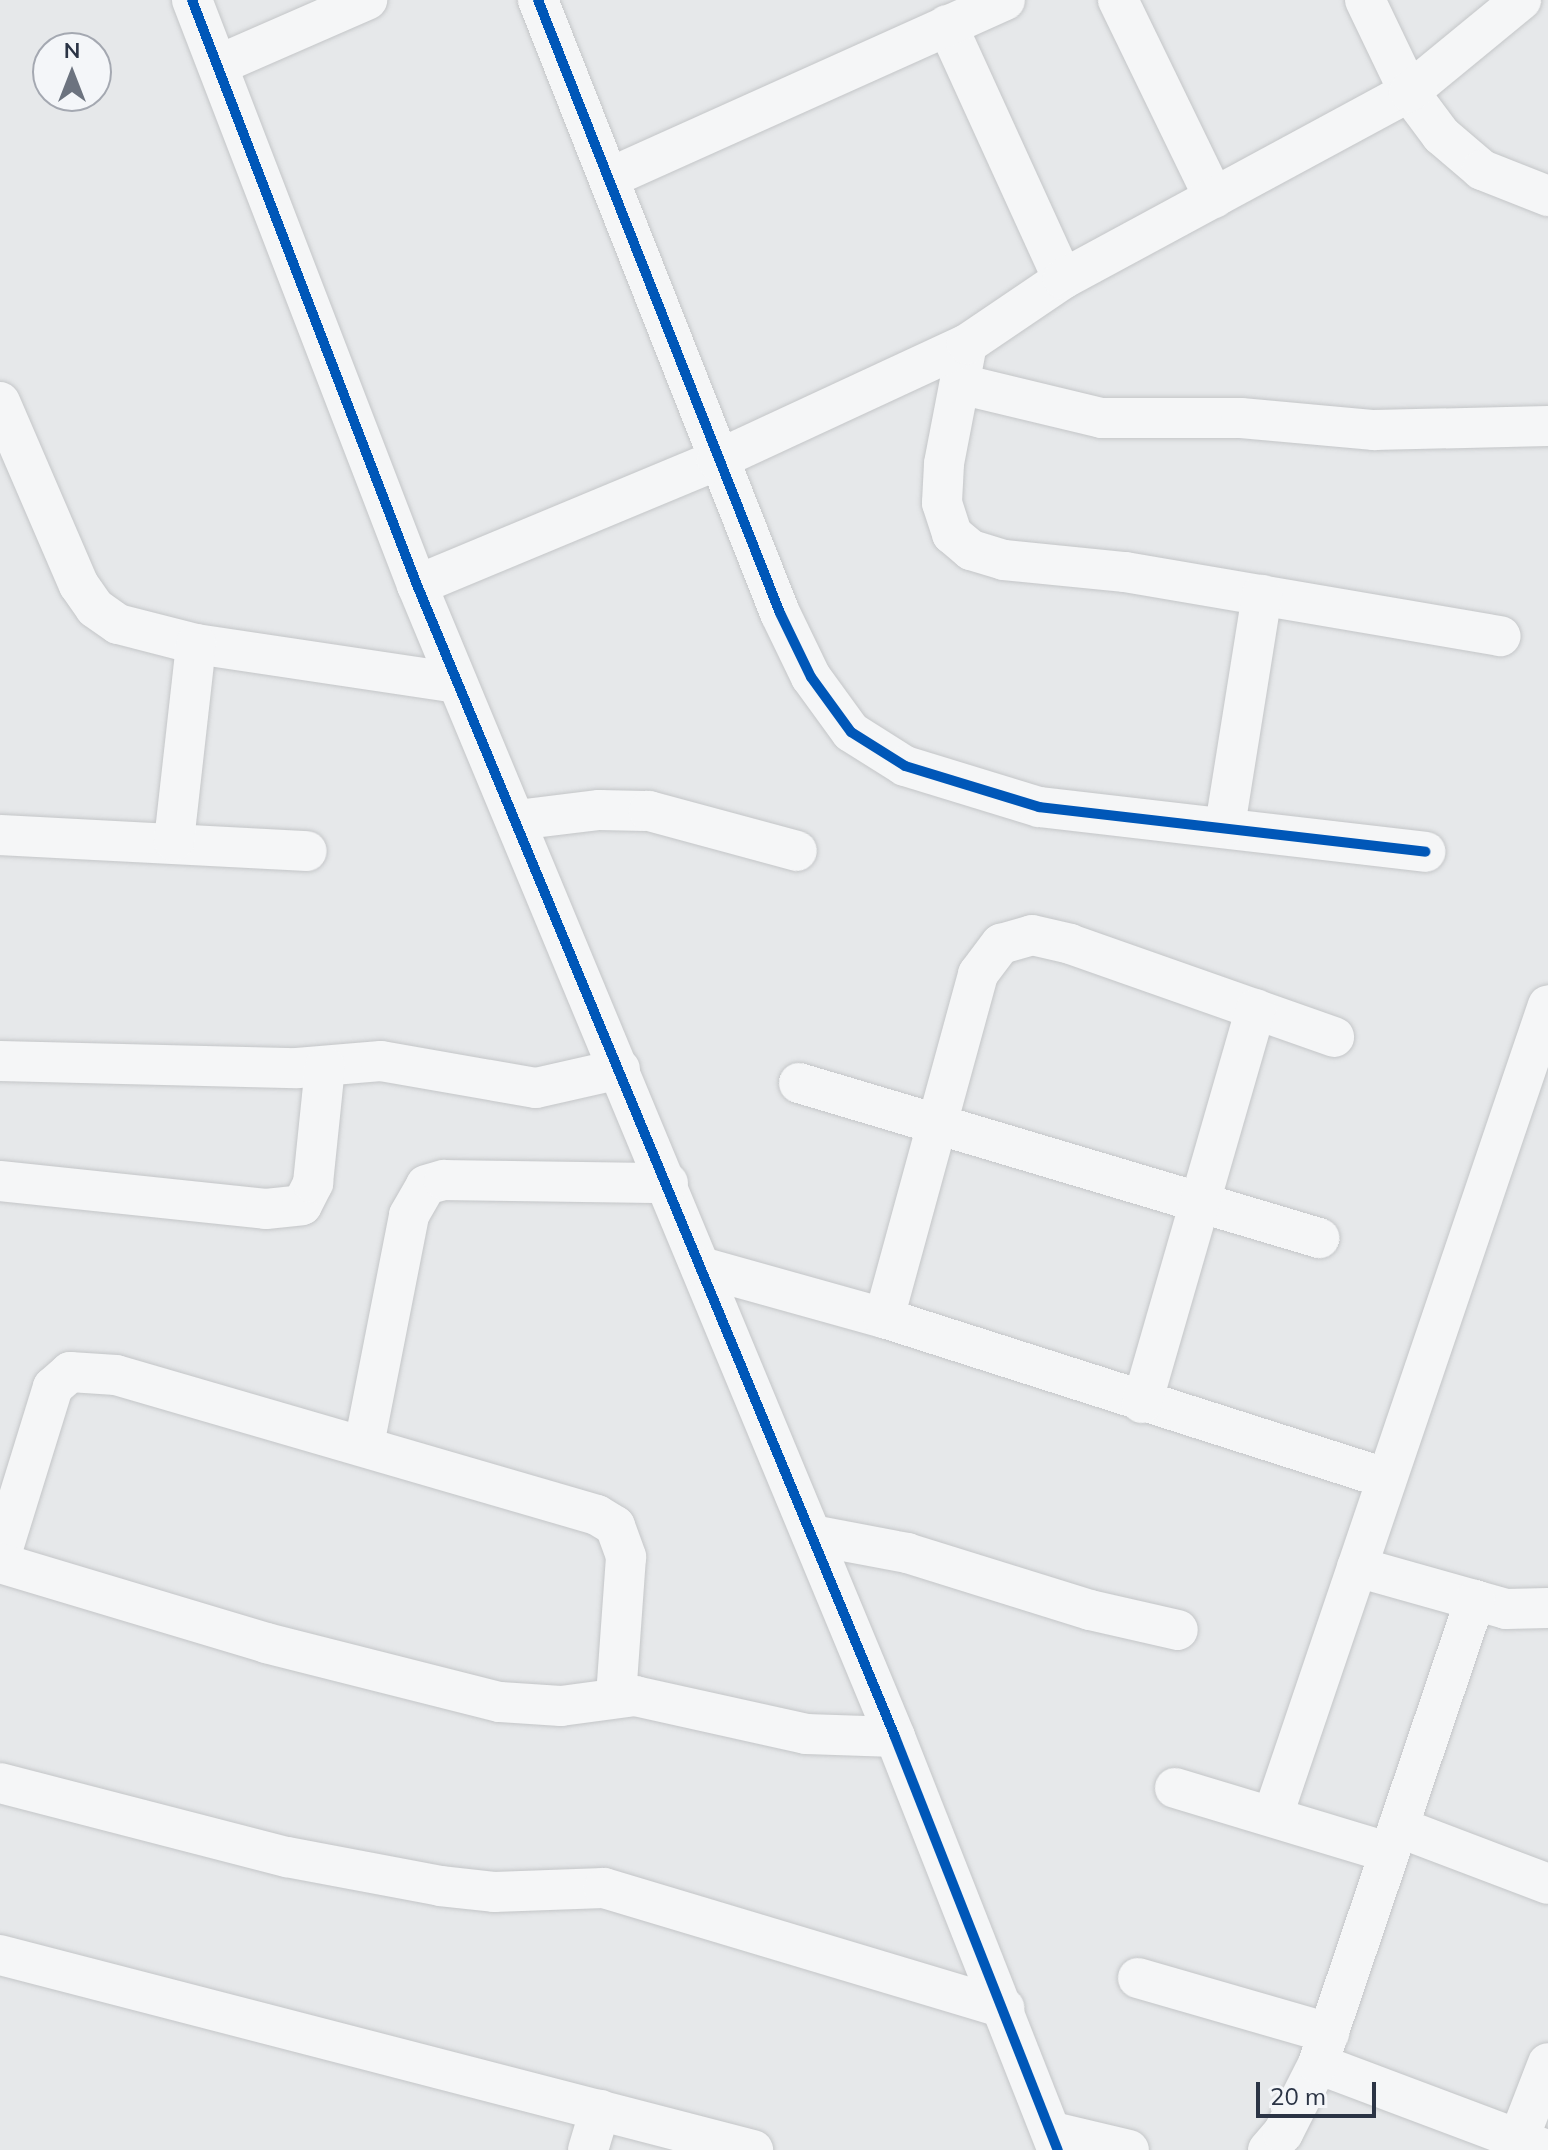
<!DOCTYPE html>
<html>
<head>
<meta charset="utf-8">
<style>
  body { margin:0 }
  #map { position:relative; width:1548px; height:2150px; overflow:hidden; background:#e6e8ea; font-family:Mulish,sans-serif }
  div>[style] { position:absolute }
  .roads { filter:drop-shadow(0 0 2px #c4c6c8) drop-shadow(0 0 2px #c4c6c8) }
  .street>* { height:40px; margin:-20px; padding:0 20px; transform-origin:20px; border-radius:20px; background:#f5f6f7 }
  .cycleway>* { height:10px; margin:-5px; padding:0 5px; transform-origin:5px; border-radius:5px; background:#0057b8 }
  span { translate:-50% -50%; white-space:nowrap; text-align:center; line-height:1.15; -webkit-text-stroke:8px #f4f6f9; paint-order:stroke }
  .north { position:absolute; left:32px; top:32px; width:80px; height:80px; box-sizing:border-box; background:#f4f6f9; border:2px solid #a4a8b1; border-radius:50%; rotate:0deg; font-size:22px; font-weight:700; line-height:32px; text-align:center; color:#2b3445 }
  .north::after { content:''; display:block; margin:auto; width:28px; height:36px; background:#6c737f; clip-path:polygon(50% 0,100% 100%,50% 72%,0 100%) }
  .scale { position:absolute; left:1256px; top:2082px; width:120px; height:36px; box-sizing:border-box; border:4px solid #2b3445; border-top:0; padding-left:10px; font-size:24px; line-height:28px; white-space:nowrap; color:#2b3445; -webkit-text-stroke:6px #f4f6f9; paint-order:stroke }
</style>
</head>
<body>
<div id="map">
  <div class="roads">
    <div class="street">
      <i style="left:192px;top:0;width:627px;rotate:68.96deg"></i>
      <i style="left:417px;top:585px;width:1247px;rotate:67.46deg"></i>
      <i style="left:895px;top:1737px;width:444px;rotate:68.5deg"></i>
      <i style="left:538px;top:0;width:659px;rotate:68.46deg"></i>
      <i style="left:780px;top:613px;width:71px;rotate:64.2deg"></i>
      <i style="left:811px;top:677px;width:68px;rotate:54deg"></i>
      <i style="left:851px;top:732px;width:64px;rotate:32.2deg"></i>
      <i style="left:905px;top:766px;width:140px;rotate:17deg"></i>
      <i style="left:1039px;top:807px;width:389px;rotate:6.6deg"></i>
      <i style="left:1118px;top:0;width:220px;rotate:64.1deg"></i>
      <i style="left:1365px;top:0;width:102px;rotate:64.4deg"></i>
      <i style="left:1409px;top:92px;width:54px;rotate:53.3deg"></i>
      <i style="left:1441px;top:135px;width:54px;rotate:40.5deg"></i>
      <i style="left:1482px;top:170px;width:71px;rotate:21.5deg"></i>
      <i style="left:947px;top:25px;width:279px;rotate:65.5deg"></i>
      <i style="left:218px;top:65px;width:163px;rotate:-23.6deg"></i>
      <i style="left:609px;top:178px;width:434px;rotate:-24.2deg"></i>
      <i style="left:967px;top:344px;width:122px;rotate:100.9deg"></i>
      <i style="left:944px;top:464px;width:39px;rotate:93deg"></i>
      <i style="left:942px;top:503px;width:33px;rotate:72deg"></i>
      <i style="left:952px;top:534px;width:25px;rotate:40deg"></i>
      <i style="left:971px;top:550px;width:34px;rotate:17deg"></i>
      <i style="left:1004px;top:560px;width:122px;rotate:5.7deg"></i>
      <i style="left:1125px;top:572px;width:381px;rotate:9.7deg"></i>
      <i style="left:960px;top:384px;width:146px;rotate:13.5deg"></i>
      <i style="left:1102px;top:418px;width:139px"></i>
      <i style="left:1241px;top:418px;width:134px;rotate:5.2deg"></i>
      <i style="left:1374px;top:430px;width:174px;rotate:-1.3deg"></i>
      <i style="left:0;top:402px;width:199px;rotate:66.7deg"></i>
      <i style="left:79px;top:585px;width:28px;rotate:55deg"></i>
      <i style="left:95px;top:608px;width:28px;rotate:35deg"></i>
      <i style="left:118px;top:624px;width:81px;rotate:14.4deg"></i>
      <i style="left:196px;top:644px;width:264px;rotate:8.5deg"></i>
      <i style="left:417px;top:585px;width:325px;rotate:-22.6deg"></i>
      <i style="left:717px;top:460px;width:276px;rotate:-24.9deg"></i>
      <i style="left:967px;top:344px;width:116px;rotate:-34.1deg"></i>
      <i style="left:1063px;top:279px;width:393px;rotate:-28.4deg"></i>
      <i style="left:1409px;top:92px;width:145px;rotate:-39.4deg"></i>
      <i style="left:517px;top:820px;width:83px;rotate:-7deg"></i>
      <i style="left:599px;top:810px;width:50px;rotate:1.1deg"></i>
      <i style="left:649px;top:811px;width:153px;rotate:15.1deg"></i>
      <i style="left:1225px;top:826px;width:234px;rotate:-80.9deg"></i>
      <i style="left:0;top:835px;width:307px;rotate:3deg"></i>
      <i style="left:174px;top:841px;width:198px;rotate:-83.6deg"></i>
      <i style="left:0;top:1061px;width:297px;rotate:1.4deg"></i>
      <i style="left:297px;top:1068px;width:84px;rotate:-4.8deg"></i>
      <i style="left:381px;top:1061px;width:157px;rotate:9.9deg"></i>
      <i style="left:536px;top:1088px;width:86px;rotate:-12.7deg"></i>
      <i style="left:799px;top:1083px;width:543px;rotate:16.6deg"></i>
      <i style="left:0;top:1181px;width:267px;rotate:6deg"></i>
      <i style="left:266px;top:1209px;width:36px;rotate:-6deg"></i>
      <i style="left:302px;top:1205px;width:25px;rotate:-63deg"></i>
      <i style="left:313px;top:1183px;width:117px;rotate:-84.1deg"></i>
      <i style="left:701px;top:1267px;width:190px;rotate:15.6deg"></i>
      <i style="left:884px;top:1318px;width:526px;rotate:17.71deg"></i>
      <i style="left:884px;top:1318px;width:357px;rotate:-74.7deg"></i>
      <i style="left:978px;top:974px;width:38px;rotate:-53deg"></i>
      <i style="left:1001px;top:944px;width:32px;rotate:-16deg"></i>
      <i style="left:1032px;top:935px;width:39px;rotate:13deg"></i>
      <i style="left:1070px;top:944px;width:280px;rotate:19.4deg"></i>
      <i style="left:1142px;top:1403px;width:410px;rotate:-73.9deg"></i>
      <i style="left:364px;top:1445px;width:234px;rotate:-78.9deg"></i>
      <i style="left:409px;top:1215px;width:34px;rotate:-60deg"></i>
      <i style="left:426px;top:1185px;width:19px;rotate:-16deg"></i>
      <i style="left:444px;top:1180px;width:224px;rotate:0.8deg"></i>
      <i style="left:812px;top:1535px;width:97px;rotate:10.7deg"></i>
      <i style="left:907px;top:1553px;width:192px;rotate:17.3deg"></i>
      <i style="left:1090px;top:1610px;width:90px;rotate:12.8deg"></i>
      <i style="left:0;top:1558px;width:179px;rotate:-72.8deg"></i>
      <i style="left:53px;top:1387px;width:23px;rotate:-41deg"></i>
      <i style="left:70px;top:1372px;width:46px;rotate:3.7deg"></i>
      <i style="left:116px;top:1375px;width:501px;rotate:16.23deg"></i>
      <i style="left:597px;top:1515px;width:21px;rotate:31deg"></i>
      <i style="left:615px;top:1526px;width:33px;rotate:70deg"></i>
      <i style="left:626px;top:1557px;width:139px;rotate:94.1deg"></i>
      <i style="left:0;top:1563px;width:278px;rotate:16.7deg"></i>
      <i style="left:266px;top:1643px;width:241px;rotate:14.2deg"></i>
      <i style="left:500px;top:1702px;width:61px;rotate:3.8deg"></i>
      <i style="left:561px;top:1706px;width:75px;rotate:-7.7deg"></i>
      <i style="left:635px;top:1696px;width:175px;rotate:12.5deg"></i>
      <i style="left:806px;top:1734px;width:89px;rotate:1.9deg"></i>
      <i style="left:1357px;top:1567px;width:155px;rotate:15.7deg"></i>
      <i style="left:1506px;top:1609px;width:42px;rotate:-1.4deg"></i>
      <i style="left:0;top:1783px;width:296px;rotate:14.5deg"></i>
      <i style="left:287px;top:1857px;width:156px;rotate:10.7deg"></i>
      <i style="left:440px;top:1886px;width:54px;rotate:6.3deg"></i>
      <i style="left:494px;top:1892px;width:110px;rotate:-2.1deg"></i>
      <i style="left:604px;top:1888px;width:418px;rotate:16.7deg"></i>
      <i style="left:1175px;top:1788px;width:221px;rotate:16.8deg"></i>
      <i style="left:1273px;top:1815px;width:855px;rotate:-71.25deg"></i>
      <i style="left:1398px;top:1827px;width:160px;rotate:20.8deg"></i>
      <i style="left:0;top:1955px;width:778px;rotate:14.52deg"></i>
      <i style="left:1138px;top:1978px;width:199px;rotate:16.1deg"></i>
      <i style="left:1318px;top:2064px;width:245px;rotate:20.6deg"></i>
      <i style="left:1053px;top:2132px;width:78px;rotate:13.3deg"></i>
      <i style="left:1519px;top:2138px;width:80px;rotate:-68.9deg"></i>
      <i style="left:588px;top:2150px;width:42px;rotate:-73.3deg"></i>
      <i style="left:1268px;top:2150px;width:23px;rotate:-49deg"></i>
      <i style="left:1283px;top:2133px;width:77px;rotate:-63.1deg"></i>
      <i style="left:1318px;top:2064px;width:490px;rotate:-71.3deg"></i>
    </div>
  </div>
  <div class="cycleway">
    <i style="left:192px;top:0;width:627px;rotate:68.96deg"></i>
    <i style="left:417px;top:585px;width:1247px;rotate:67.46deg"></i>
    <i style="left:895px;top:1737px;width:444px;rotate:68.5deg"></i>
    <i style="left:538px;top:0;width:659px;rotate:68.46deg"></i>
    <i style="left:780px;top:613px;width:71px;rotate:64.2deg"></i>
    <i style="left:811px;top:677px;width:68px;rotate:54deg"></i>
    <i style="left:851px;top:732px;width:64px;rotate:32.2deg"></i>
    <i style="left:905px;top:766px;width:140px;rotate:17deg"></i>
    <i style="left:1039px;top:807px;width:389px;rotate:6.6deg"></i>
  </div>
  <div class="north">N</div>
  <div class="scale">20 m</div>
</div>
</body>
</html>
